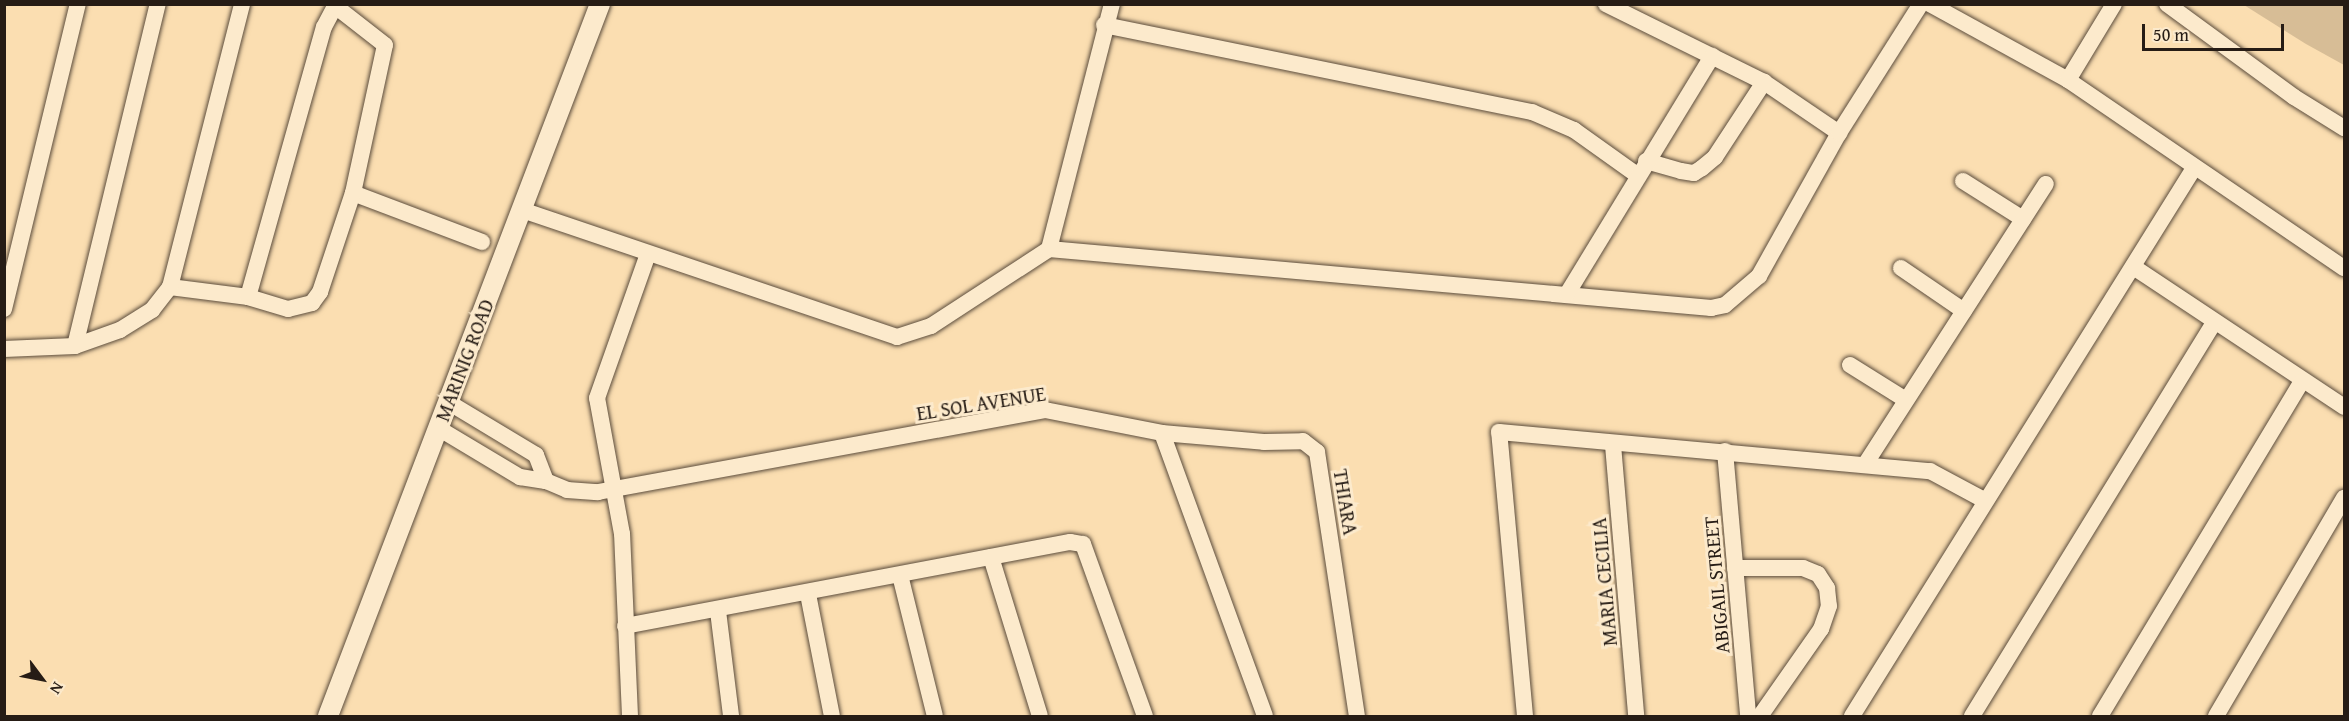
<!DOCTYPE html>
<html>
<head>
<meta charset="utf-8">
<style>
  body { margin:0 }
  #map { position:relative; width:2349px; height:721px; overflow:hidden; background:#fbdeb1; font-family:"Gentium Book Plus",serif }
  div>[style] { position:absolute }
  .green>* { inset:0; background:#d7bd96 }
  .roads { filter:drop-shadow(0 0 2px #5b4c3c) drop-shadow(0 0 2px #5b4c3c) }
  .minor>* { height:16px; margin:-8px; padding:0 8px; transform-origin:8px; border-radius:8px; background:#fceacc }
  .tertiary>* { height:20px; margin:-10px; padding:0 10px; transform-origin:10px; border-radius:10px; background:#fceacc }
  span { translate:-50% -50%; white-space:nowrap; text-align:center; line-height:1.15; -webkit-text-stroke:6px #fceacc; paint-order:stroke }
  .street-label { font-size:20px; color:#261c15 }
  .frame { position:absolute; inset:0; border:6px solid #261c15; pointer-events:none }
  .north { position:absolute; left:12px; top:649px; width:60px; height:60px; -webkit-text-stroke:4px #fceacc; paint-order:stroke; rotate:122deg; font-size:16px; font-weight:700; line-height:24px; text-align:center; color:#261c15 }
  .north::after { content:''; display:block; margin:auto; width:21px; height:27px; background:#261c15; clip-path:polygon(50% 0,100% 100%,50% 72%,0 100%) }
  .scale { position:absolute; left:2142px; top:24px; width:142px; height:27px; box-sizing:border-box; border:3px solid #261c15; border-top:0; padding-left:8px; font-size:18px; line-height:21px; white-space:nowrap; color:#261c15; -webkit-text-stroke:4px #fceacc; paint-order:stroke }
</style>
</head>
<body>
<div id="map">
  <div class="green">
    <i style="clip-path:polygon(2244px 5px,2344px 5px,2344px 65px,2306px 44px)"></i>
  </div>
  <div class="roads">
    <div class="minor">
      <i style="left:1606px;top:4px;width:176px;rotate:26.3deg"></i>
      <i style="left:1764px;top:82px;width:91px;rotate:34.2deg"></i>
      <i style="left:1930px;top:4px;width:158px;rotate:28.8deg"></i>
      <i style="left:2068px;top:80px;width:334px;rotate:34.3deg"></i>
      <i style="left:2167px;top:4px;width:157px;rotate:36.2deg"></i>
      <i style="left:2294px;top:97px;width:59px;rotate:31.8deg"></i>
      <i style="left:1104px;top:25px;width:437px;rotate:11.5deg"></i>
      <i style="left:1532px;top:112px;width:46px;rotate:23.2deg"></i>
      <i style="left:1574px;top:130px;width:77px;rotate:35.5deg"></i>
      <i style="left:2068px;top:80px;width:89px;rotate:-58.8deg"></i>
      <i style="left:1646px;top:161px;width:36px;rotate:16deg"></i>
      <i style="left:1681px;top:171px;width:13px;rotate:9deg"></i>
      <i style="left:1694px;top:173px;width:9px;rotate:-32deg"></i>
      <i style="left:1702px;top:168px;width:17px;rotate:-40deg"></i>
      <i style="left:1715px;top:157px;width:90px;rotate:-56.8deg"></i>
      <i style="left:1963px;top:181px;width:71px;rotate:32.3deg"></i>
      <i style="left:353px;top:193px;width:138px;rotate:20.8deg"></i>
      <i style="left:522px;top:210px;width:396px;rotate:18.7deg"></i>
      <i style="left:897px;top:337px;width:36px;rotate:-18deg"></i>
      <i style="left:931px;top:326px;width:141px;rotate:-33.1deg"></i>
      <i style="left:1049px;top:249px;width:665px;rotate:5.09deg"></i>
      <i style="left:1711px;top:308px;width:14px;rotate:-12deg"></i>
      <i style="left:1725px;top:305px;width:45px;rotate:-40.5deg"></i>
      <i style="left:1759px;top:276px;width:164px;rotate:-60.8deg"></i>
      <i style="left:1839px;top:133px;width:153px;rotate:-57.6deg"></i>
      <i style="left:1049px;top:249px;width:253px;rotate:-75.6deg"></i>
      <i style="left:1901px;top:268px;width:76px;rotate:34.3deg"></i>
      <i style="left:2135px;top:268px;width:251px;rotate:33.6deg"></i>
      <i style="left:170px;top:287px;width:79px;rotate:7.3deg"></i>
      <i style="left:248px;top:297px;width:280px;rotate:-74.3deg"></i>
      <i style="left:324px;top:27px;width:26px;rotate:-62deg"></i>
      <i style="left:1567px;top:294px;width:279px;rotate:-58.6deg"></i>
      <i style="left:248px;top:297px;width:42px;rotate:16.7deg"></i>
      <i style="left:288px;top:309px;width:25px;rotate:-14deg"></i>
      <i style="left:312px;top:303px;width:14px;rotate:-54deg"></i>
      <i style="left:320px;top:292px;width:104px;rotate:-71.6deg"></i>
      <i style="left:353px;top:193px;width:151px;rotate:-77.8deg"></i>
      <i style="left:385px;top:45px;width:63px;rotate:-142deg"></i>
      <i style="left:4px;top:309px;width:314px;rotate:-76.4deg"></i>
      <i style="left:75px;top:346px;width:352px;rotate:-76.4deg"></i>
      <i style="left:4px;top:349px;width:71px;rotate:-2.4deg"></i>
      <i style="left:75px;top:346px;width:48px;rotate:-19.6deg"></i>
      <i style="left:120px;top:330px;width:38px;rotate:-32deg"></i>
      <i style="left:152px;top:310px;width:29px;rotate:-52deg"></i>
      <i style="left:170px;top:287px;width:292px;rotate:-75.7deg"></i>
      <i style="left:1850px;top:365px;width:66px;rotate:32deg"></i>
      <i style="left:448px;top:402px;width:103px;rotate:31.1deg"></i>
      <i style="left:536px;top:455px;width:28px;rotate:69deg"></i>
      <i style="left:438px;top:428px;width:96px;rotate:30.9deg"></i>
      <i style="left:520px;top:477px;width:26px;rotate:9deg"></i>
      <i style="left:546px;top:481px;width:23px;rotate:23deg"></i>
      <i style="left:567px;top:490px;width:31px;rotate:4deg"></i>
      <i style="left:598px;top:492px;width:454px;rotate:-10.4deg"></i>
      <i style="left:1045px;top:410px;width:119px;rotate:11.1deg"></i>
      <i style="left:1162px;top:433px;width:301px;rotate:70deg"></i>
      <i style="left:1162px;top:433px;width:102px;rotate:5deg"></i>
      <i style="left:1264px;top:442px;width:39px;rotate:-1deg"></i>
      <i style="left:1303px;top:441px;width:18px;rotate:38deg"></i>
      <i style="left:1317px;top:452px;width:267px;rotate:81.4deg"></i>
      <i style="left:1613px;top:445px;width:272px;rotate:85.1deg"></i>
      <i style="left:1725px;top:451px;width:266px;rotate:85deg"></i>
      <i style="left:1866px;top:463px;width:332px;rotate:-57.2deg"></i>
      <i style="left:991px;top:557px;width:166px;rotate:72.9deg"></i>
      <i style="left:1735px;top:568px;width:68px"></i>
      <i style="left:1803px;top:568px;width:16px;rotate:22deg"></i>
      <i style="left:1818px;top:574px;width:17px;rotate:57deg"></i>
      <i style="left:1827px;top:588px;width:18px;rotate:84deg"></i>
      <i style="left:1829px;top:606px;width:24px;rotate:109deg"></i>
      <i style="left:1821px;top:629px;width:106px;rotate:125deg"></i>
      <i style="left:900px;top:575px;width:145px;rotate:76.1deg"></i>
      <i style="left:808px;top:594px;width:124px;rotate:78.9deg"></i>
      <i style="left:718px;top:611px;width:106px;rotate:82.9deg"></i>
      <i style="left:625px;top:626px;width:453px;rotate:-10.7deg"></i>
      <i style="left:1070px;top:542px;width:13px;rotate:9deg"></i>
      <i style="left:1083px;top:544px;width:183px;rotate:70.2deg"></i>
      <i style="left:630px;top:716px;width:182px;rotate:-92.5deg"></i>
      <i style="left:622px;top:534px;width:138px;rotate:-100.4deg"></i>
      <i style="left:597px;top:398px;width:153px;rotate:-70.5deg"></i>
      <i style="left:1525px;top:716px;width:285px;rotate:-95.2deg"></i>
      <i style="left:1499px;top:432px;width:433px;rotate:5.2deg"></i>
      <i style="left:1930px;top:471px;width:61px;rotate:28.2deg"></i>
      <i style="left:1852px;top:716px;width:646px;rotate:-58.03deg"></i>
      <i style="left:1972px;top:716px;width:462px;rotate:-58.4deg"></i>
      <i style="left:2100px;top:716px;width:391px;rotate:-58.9deg"></i>
      <i style="left:2216px;top:716px;width:253px;rotate:-59.6deg"></i>
    </div>
    <div class="tertiary">
      <i style="left:328px;top:716px;width:762px;rotate:-69.09deg"></i>
    </div>
  </div>
  <div class="street-label">
    <span style="left:464px;top:360px;rotate:-69deg">MARINIG ROAD</span>
    <span style="left:981px;top:403px;rotate:-9deg">EL SOL AVENUE</span>
    <span style="left:1346px;top:502px;rotate:81deg">THIARA</span>
    <span style="left:1604px;top:582px;rotate:-95deg">MARIA CECILIA</span>
    <span style="left:1716px;top:585px;rotate:-95deg">ABIGAIL STREET</span>
  </div>
  <div class="frame"></div>
  <div class="north">N</div>
  <div class="scale">50 m</div>
</div>
</body>
</html>
